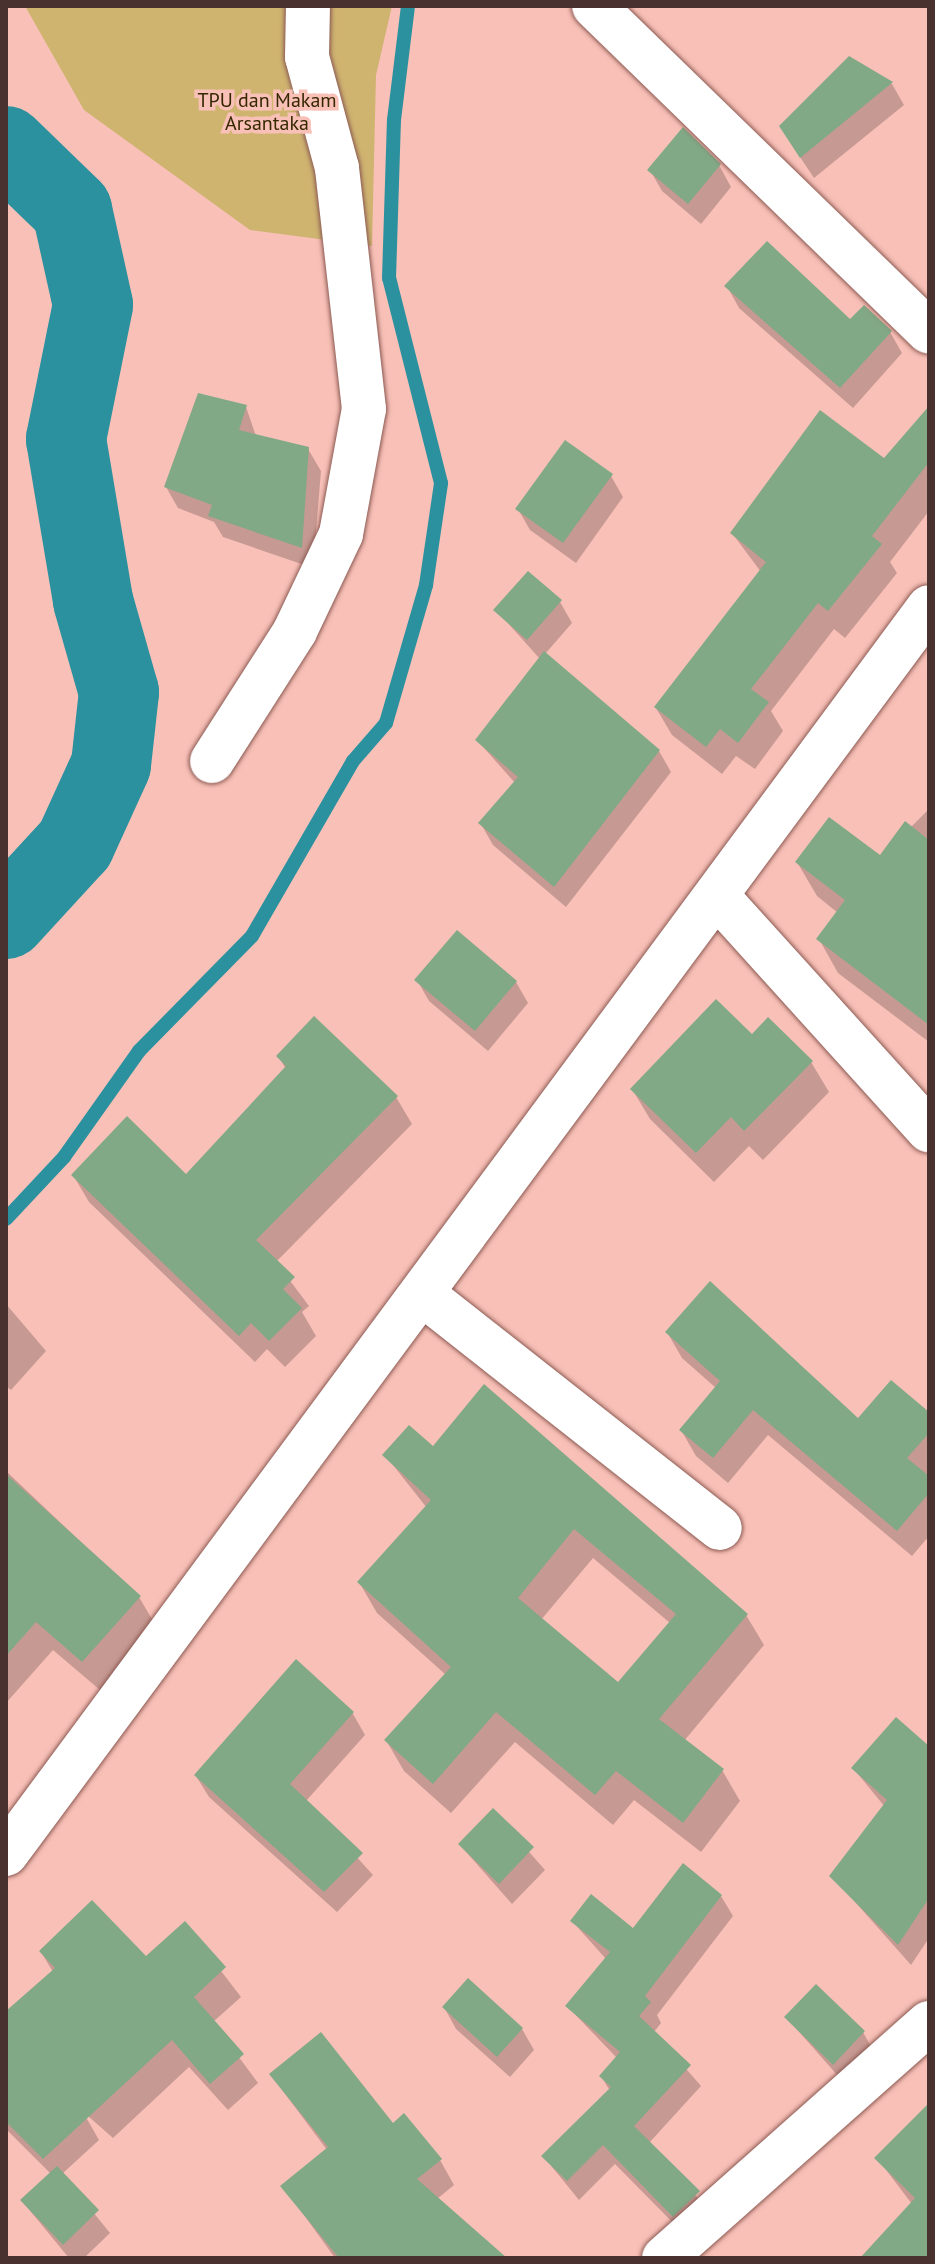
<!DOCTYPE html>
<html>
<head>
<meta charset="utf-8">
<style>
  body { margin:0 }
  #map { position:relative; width:935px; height:2264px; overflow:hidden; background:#f8c0b7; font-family:"PT Sans",sans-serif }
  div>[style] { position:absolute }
  .green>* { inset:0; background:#cfb470 }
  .shadow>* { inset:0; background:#0003 }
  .stream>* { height:14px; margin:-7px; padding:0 7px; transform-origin:7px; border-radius:7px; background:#2b919f }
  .river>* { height:80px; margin:-40px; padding:0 40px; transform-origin:40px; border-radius:40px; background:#2b919f }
  .building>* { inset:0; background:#81a986 }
  .roads { filter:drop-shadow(0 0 2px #8b5a53) drop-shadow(0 0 2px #8b5a53) }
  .minor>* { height:44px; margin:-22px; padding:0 22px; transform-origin:22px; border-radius:22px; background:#fff }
  .tertiary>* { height:44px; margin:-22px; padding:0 22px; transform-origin:22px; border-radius:22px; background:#fff }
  span { translate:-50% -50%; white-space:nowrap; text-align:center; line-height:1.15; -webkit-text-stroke:7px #f8c0b7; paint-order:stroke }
  .park-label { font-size:20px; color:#352700 }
  .frame { position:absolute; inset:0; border:8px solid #48312e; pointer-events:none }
</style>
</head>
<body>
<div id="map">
  <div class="green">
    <i style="clip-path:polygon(25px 6px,392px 6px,376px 75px,372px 246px,250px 230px,84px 110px)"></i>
  </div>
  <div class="shadow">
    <i style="clip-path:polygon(858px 64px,892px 84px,904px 105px,814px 178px,794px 148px)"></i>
    <i style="clip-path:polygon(719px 165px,731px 187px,701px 224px,662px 191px,650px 170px)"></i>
    <i style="clip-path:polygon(727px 286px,890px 332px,902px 353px,853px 408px,739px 308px)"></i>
    <i style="clip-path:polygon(246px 407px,256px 436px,308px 449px,321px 471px,313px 568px,223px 537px,214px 522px,178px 508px,166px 487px)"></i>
    <i style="clip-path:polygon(929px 409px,929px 511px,890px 562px,897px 573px,845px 638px,834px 629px,771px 711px,783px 731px,755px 769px,736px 756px,722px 774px,672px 735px,656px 708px,761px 572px,732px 533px,884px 461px)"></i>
    <i style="clip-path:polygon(611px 476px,623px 497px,576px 563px,530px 530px,518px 509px)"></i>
    <i style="clip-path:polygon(560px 602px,572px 623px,545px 654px,659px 751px,671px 772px,566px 907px,493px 845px,481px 824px,515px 783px,477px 740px,540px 659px,496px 610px)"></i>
    <i style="clip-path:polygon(929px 809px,929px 1042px,838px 973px,819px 939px,838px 913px,817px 896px,797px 862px,880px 858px)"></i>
    <i style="clip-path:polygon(417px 980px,516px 982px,528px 1003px,488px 1051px,429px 1001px)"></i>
    <i style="clip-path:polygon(752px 1036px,811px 1062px,829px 1092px,763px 1160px,749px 1146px,714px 1182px,650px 1119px,632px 1089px)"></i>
    <i style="clip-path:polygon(278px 1056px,396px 1097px,412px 1124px,276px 1262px,309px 1306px,302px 1312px,316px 1336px,285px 1367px,267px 1349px,255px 1362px,89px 1202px,73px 1175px,187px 1177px,286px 1069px)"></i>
    <i style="clip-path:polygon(6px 1304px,46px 1351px,11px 1390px,6px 1386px)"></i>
    <i style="clip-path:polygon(667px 1332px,858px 1421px,929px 1415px,929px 1536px,912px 1556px,768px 1435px,728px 1483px,696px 1456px,681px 1430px,716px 1388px,682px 1358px)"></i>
    <i style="clip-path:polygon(evenodd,433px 1449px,746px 1615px,764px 1645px,684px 1741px,722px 1770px,740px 1801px,701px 1852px,634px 1800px,613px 1825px,515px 1742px,451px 1813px,404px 1771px,386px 1740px,446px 1675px,377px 1613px,359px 1582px,427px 1508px,385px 1455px,433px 1449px,593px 1558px,670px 1623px,618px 1685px,541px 1620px,593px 1558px)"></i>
    <i style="clip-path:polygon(6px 1471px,139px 1597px,156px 1626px,100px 1690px,53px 1650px,6px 1703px)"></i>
    <i style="clip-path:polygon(296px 1662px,353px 1714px,365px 1735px,306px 1801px,373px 1875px,337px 1912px,209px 1797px,196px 1776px)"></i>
    <i style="clip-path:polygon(929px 1749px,929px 1938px,911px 1965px,832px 1876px,885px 1807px,853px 1768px)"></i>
    <i style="clip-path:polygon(493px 1811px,545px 1870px,512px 1904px,460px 1845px)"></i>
    <i style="clip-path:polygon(721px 1896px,733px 1916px,657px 2015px,661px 2023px,654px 2032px,701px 2086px,649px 2143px,710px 2212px,686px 2236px,615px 2164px,579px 2200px,544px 2157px,610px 2091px,601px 2076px,617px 2058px,567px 2006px,606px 1959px,572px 1921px,633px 1931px)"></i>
    <i style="clip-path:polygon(185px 1924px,241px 1997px,213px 2022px,258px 2083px,228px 2110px,189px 2067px,113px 2138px,13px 2050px,6px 2014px,53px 1972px,41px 1952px,146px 1959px)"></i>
    <i style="clip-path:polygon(444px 2007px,522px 2029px,534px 2050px,510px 2077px,456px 2029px)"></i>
    <i style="clip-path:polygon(786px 2017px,863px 2032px,875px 2054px,846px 2085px)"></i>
    <i style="clip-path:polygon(6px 2075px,87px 2119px,99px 2140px,62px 2174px,110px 2233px,84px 2258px,69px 2258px,22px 2201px,51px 2174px,6px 2129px)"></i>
    <i style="clip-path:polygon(271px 2075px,393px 2126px,440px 2160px,454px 2185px,437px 2199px,503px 2258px,335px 2258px,283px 2186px,327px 2150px)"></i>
    <i style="clip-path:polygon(929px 2130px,929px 2258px,862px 2258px,912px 2204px,877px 2158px)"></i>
  </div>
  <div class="stream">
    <i style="left:6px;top:1219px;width:85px;rotate:-46.9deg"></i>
    <i style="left:64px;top:1157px;width:130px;rotate:-54.7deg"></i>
    <i style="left:139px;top:1051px;width:161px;rotate:-45.5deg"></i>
    <i style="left:252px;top:936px;width:202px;rotate:-60deg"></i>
    <i style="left:353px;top:761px;width:50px;rotate:-49deg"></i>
    <i style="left:386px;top:723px;width:144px;rotate:-73.8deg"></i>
    <i style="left:426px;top:585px;width:103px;rotate:-81.6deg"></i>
    <i style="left:441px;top:483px;width:211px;rotate:-104.2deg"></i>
    <i style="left:389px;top:278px;width:158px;rotate:-88.2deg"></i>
    <i style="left:394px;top:120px;width:115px;rotate:-83deg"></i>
  </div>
  <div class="river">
    <i style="left:6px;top:146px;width:92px;rotate:44.1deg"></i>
    <i style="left:72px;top:210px;width:97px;rotate:77.5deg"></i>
    <i style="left:93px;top:305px;width:137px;rotate:101.4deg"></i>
    <i style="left:66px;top:439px;width:164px;rotate:80.5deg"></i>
    <i style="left:93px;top:601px;width:95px;rotate:74.1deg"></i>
    <i style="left:119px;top:692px;width:73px;rotate:96.3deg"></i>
    <i style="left:111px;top:765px;width:87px;rotate:114.5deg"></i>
    <i style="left:75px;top:844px;width:102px;rotate:132.6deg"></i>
  </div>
  <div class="building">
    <i style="clip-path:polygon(849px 56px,893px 82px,800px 158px,779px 126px)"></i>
    <i style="clip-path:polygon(683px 127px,721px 164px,688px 204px,647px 170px)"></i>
    <i style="clip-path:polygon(767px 241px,850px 319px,864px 305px,892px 331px,840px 388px,724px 286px)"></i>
    <i style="clip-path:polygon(198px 393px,247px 405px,239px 430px,309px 447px,302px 548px,208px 516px,212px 505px,164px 487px)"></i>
    <i style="clip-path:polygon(929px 406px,929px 462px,872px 536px,882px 544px,828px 611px,818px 603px,751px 689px,769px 702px,738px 743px,720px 729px,706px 747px,654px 707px,766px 562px,730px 533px,820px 410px,884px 458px)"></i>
    <i style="clip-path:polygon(565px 440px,613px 474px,563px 543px,515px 509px)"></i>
    <i style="clip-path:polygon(528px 571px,562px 600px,527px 640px,493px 610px)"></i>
    <i style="clip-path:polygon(544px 651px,660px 750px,554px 887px,478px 823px,518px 777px,475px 740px)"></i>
    <i style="clip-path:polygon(829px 817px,880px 855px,905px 821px,929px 840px,929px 1025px,816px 939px,845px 900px,795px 862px)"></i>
    <i style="clip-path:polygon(457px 930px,517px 981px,475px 1031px,414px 980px)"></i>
    <i style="clip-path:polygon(716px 999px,752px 1034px,768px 1017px,813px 1061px,744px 1131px,731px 1117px,696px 1153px,630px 1089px)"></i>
    <i style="clip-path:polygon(314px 1016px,398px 1096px,256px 1240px,295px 1277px,283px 1289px,302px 1308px,269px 1341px,251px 1323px,239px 1336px,71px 1175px,127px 1116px,186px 1174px,286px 1066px,276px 1056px)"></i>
    <i style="clip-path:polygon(710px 1281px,858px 1418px,891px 1380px,929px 1412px,929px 1433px,907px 1458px,929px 1476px,929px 1493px,897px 1531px,753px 1410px,713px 1458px,679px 1430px,720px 1381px,665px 1332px)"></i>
    <i style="clip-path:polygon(evenodd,484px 1384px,748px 1614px,659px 1719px,724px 1769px,683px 1823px,616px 1771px,595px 1795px,496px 1712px,433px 1784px,384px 1740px,451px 1667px,357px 1582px,431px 1500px,382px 1455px,409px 1425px,433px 1446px,484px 1384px,574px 1529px,676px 1614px,618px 1682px,518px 1598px,574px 1529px)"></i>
    <i style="clip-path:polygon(6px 1474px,141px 1596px,82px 1662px,36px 1622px,6px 1656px)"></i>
    <i style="clip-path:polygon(296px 1659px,354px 1712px,290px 1784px,363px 1853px,324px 1892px,194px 1775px)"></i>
    <i style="clip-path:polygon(896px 1717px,929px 1746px,929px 1898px,898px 1945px,829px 1876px,887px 1800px,851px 1768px)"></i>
    <i style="clip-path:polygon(493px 1808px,534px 1847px,499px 1884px,458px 1844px)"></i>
    <i style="clip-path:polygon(683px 1863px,722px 1895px,645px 1996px,651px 2002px,639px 2016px,691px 2065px,634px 2126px,700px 2191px,673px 2217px,603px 2145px,567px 2181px,541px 2156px,611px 2087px,599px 2076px,620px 2052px,565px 2006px,610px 1952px,570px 1921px,591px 1894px,633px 1928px)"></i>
    <i style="clip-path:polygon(92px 1900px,146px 1956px,185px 1921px,226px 1967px,194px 1997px,244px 2054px,210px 2084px,172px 2040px,43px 2159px,6px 2122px,6px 2011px,55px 1968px,39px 1951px)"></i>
    <i style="clip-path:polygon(468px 1978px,523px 2028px,497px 2057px,442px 2007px)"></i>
    <i style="clip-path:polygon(816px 1984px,865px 2031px,833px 2065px,784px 2017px)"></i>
    <i style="clip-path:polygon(321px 2032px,393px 2123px,404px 2113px,442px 2159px,417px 2179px,507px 2258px,339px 2258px,280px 2186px,328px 2147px,269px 2074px)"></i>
    <i style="clip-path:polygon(929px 2103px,929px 2258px,860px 2258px,915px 2198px,874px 2158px)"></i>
    <i style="clip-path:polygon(57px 2166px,99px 2210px,63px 2245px,20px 2200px)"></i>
  </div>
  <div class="roads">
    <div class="minor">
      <i style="left:594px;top:6px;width:467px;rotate:44.2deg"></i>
      <i style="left:212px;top:761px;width:154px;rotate:-57.4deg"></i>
      <i style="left:295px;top:631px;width:107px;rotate:-64.6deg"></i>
      <i style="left:341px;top:534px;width:127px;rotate:-79.6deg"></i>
      <i style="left:364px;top:409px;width:243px;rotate:-96.4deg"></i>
      <i style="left:337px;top:168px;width:115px;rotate:-105.1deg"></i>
      <i style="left:307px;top:57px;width:51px;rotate:-88.9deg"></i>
      <i style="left:717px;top:896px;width:316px;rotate:47.9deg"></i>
      <i style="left:425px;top:1296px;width:375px;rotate:38.2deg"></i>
      <i style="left:664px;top:2258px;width:354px;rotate:-41.6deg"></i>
    </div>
    <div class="tertiary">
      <i style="left:6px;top:1854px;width:1551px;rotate:-53.49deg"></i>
    </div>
  </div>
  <div class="park-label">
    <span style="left:267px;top:112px">TPU dan Makam<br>Arsantaka</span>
  </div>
  <div class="frame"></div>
</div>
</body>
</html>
